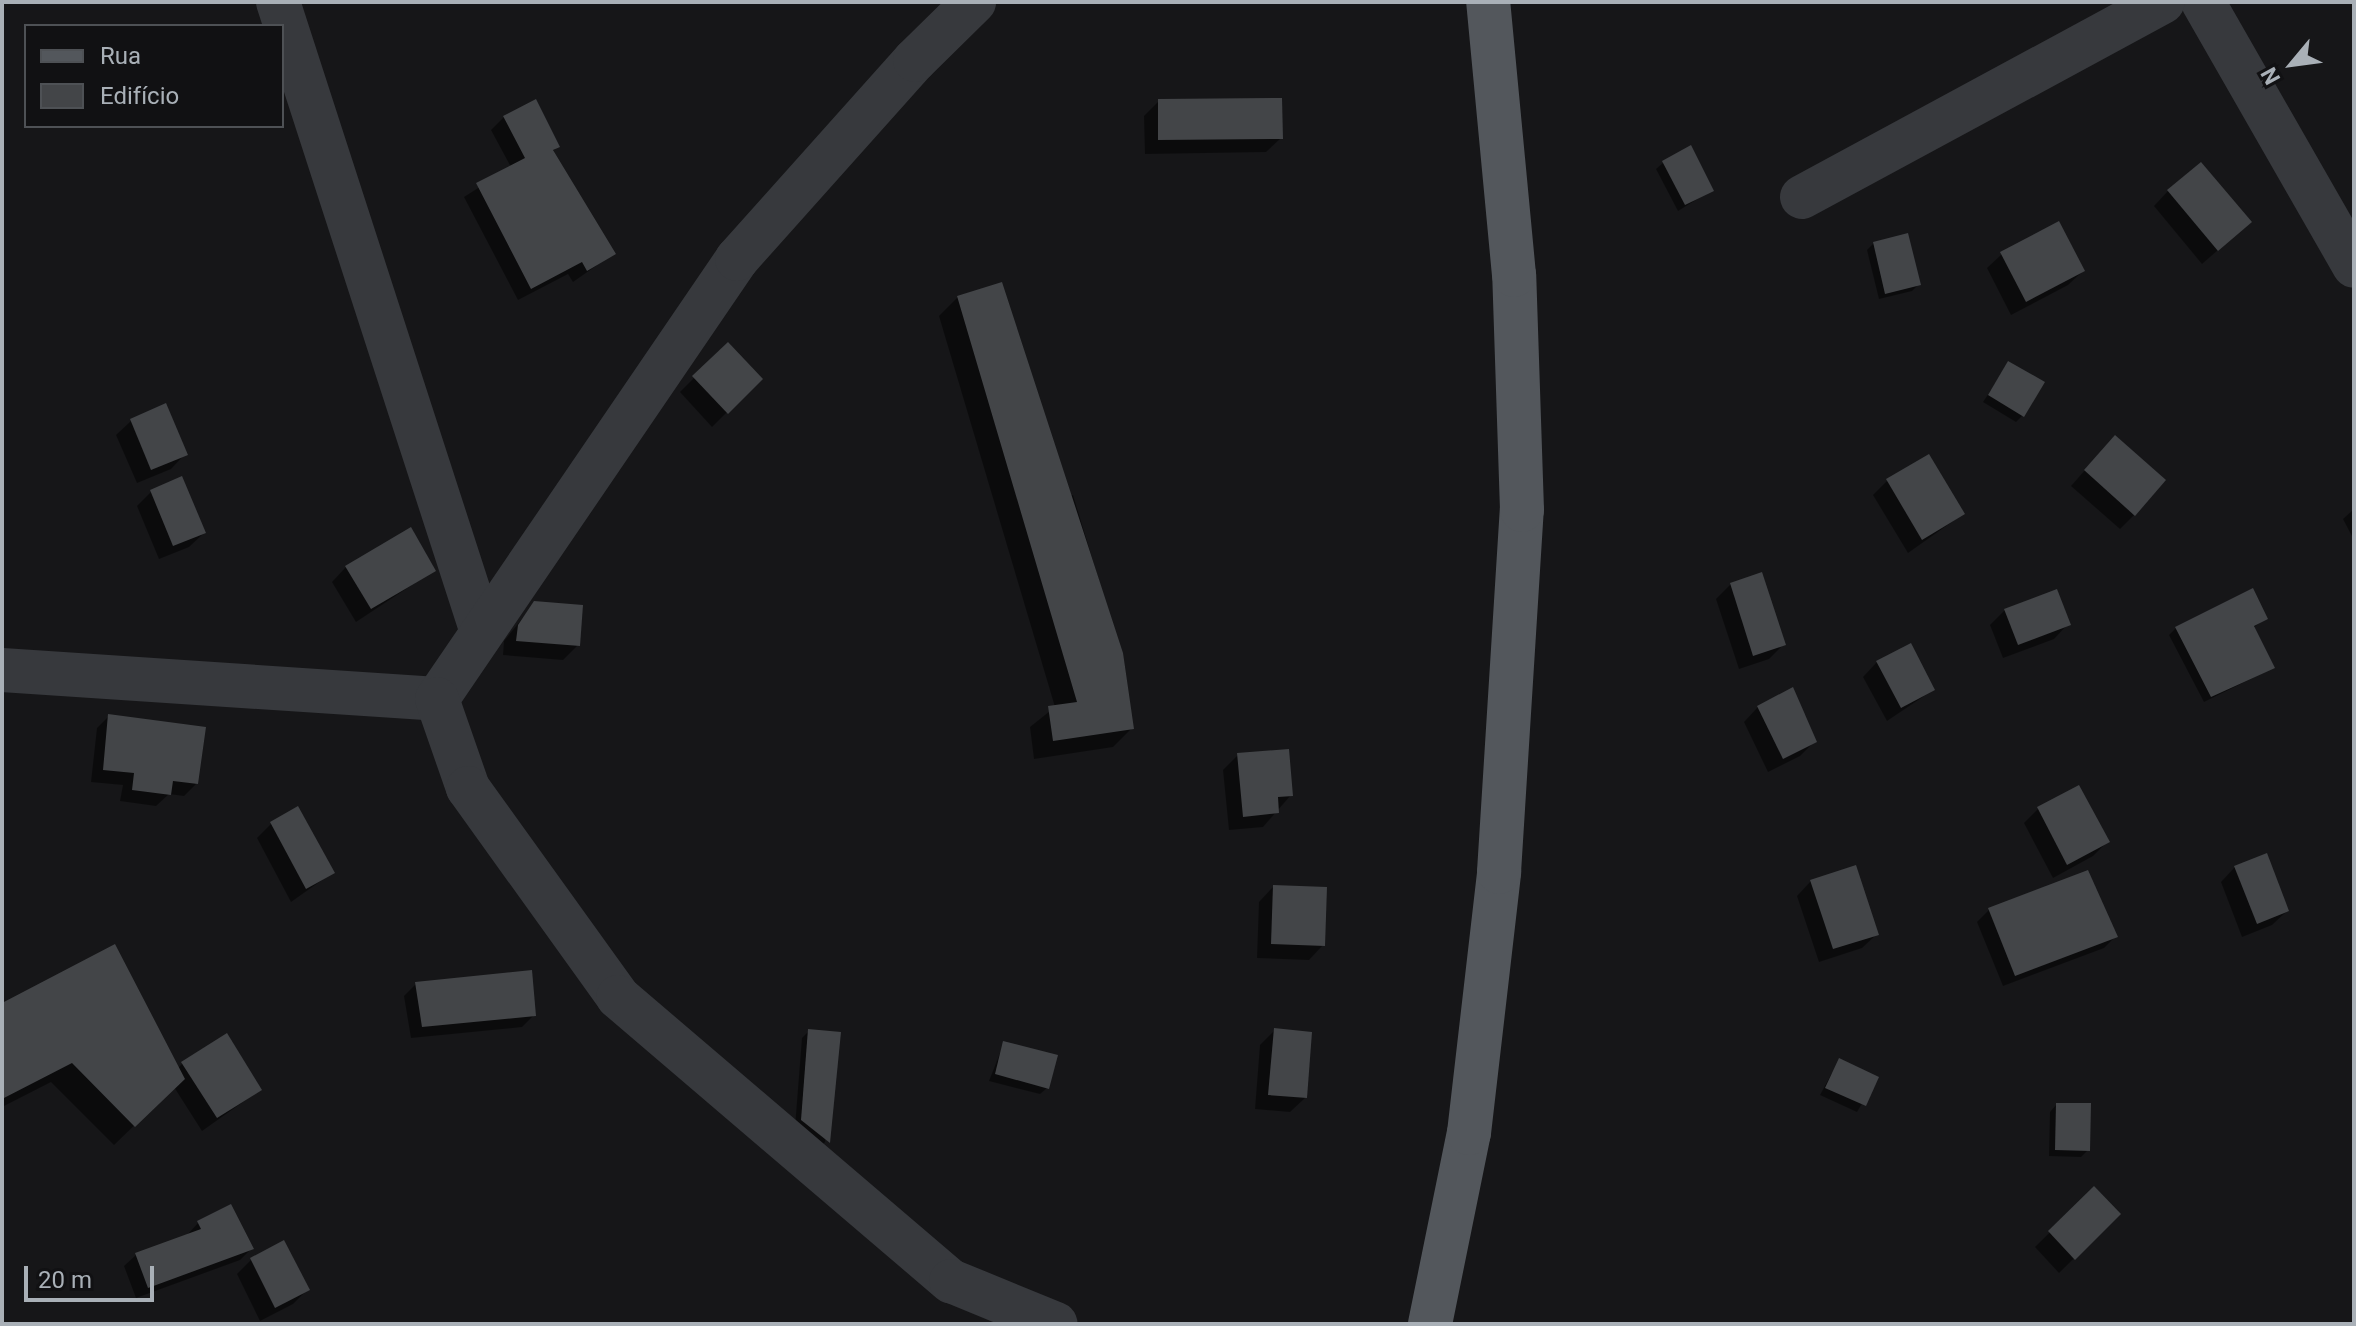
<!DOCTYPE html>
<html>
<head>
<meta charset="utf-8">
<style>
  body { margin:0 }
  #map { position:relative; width:2356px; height:1326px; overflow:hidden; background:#161618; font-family:Roboto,sans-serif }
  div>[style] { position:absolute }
  .shadow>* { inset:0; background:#0007 }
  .building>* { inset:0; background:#434548 }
  .minor>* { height:44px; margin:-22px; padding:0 22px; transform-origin:22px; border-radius:22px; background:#37393d }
  .primary>* { height:44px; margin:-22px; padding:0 22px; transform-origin:22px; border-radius:22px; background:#53575c }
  span { translate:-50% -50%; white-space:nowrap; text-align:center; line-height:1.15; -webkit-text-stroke:7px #111113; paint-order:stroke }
  .frame { position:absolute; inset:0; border:4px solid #a9b0b7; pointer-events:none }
  .legend { position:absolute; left:24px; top:24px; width:260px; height:104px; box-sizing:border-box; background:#111113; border:2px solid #4e5155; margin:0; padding:10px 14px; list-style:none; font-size:24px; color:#a9b0b7 }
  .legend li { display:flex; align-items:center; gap:16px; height:40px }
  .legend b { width:40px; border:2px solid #4e5155 }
  .north { position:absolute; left:2252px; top:24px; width:80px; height:80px; -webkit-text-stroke:6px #111113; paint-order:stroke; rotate:241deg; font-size:22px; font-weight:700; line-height:32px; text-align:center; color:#a9b0b7 }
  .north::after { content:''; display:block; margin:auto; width:28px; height:36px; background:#a9b0b7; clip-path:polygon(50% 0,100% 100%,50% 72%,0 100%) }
  .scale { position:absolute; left:24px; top:1266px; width:130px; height:36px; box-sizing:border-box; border:4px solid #a9b0b7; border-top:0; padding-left:10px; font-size:24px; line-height:28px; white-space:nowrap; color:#a9b0b7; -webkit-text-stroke:6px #111113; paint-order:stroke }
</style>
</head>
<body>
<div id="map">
  <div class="shadow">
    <i style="clip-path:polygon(1159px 101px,1281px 138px,1266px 152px,1145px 154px,1144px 116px)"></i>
    <i style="clip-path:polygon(504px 117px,558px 146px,552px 152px,613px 254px,573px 282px,568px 274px,518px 300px,464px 197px,511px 167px,491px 130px)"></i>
    <i style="clip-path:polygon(1663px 163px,1712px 190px,1678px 211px,1656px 169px)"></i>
    <i style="clip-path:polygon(2168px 191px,2250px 222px,2202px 264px,2154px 206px)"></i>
    <i style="clip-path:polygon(1874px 243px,1919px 284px,1912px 291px,1879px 299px,1867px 250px)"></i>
    <i style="clip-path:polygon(2002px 254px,2083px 271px,2068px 285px,2011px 315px,1987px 268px)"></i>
    <i style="clip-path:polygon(958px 297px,1068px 496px,1073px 495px,1121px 653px,1132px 728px,1113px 747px,1034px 759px,1030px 727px,1055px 707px,939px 316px)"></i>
    <i style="clip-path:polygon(727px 345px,760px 379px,712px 427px,680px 392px)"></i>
    <i style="clip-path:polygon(2009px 363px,2022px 416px,2016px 422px,1983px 402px)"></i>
    <i style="clip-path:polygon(131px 421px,185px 454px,171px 469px,137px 483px,116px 435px)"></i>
    <i style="clip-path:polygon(2101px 452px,2134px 515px,2120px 529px,2071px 486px)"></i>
    <i style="clip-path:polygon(1887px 481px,1963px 514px,1908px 553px,1873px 495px)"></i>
    <i style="clip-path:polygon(151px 492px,204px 533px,189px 547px,159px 559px,137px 506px)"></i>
    <i style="clip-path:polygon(2354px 509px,2354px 540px,2343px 519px)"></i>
    <i style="clip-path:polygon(346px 567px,433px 571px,356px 622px,332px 582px)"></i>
    <i style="clip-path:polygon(1731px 584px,1783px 645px,1769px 659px,1739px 669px,1716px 599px)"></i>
    <i style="clip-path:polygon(535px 603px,578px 645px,563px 660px,503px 655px,504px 641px)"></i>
    <i style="clip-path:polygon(2005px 610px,2068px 624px,2054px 639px,2003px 658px,1990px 625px)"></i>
    <i style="clip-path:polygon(2266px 618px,2253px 628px,2273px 668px,2204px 702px,2169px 635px,2176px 628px)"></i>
    <i style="clip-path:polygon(1877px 662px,1933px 690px,1887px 721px,1863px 677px)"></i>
    <i style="clip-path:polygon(1758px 707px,1814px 742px,1800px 756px,1768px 772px,1744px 722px)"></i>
    <i style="clip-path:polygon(109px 716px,196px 784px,184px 796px,169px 794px,156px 806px,120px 801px,123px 785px,91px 782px,97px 728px)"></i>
    <i style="clip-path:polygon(1238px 755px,1291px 795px,1263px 827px,1229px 830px,1223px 770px)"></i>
    <i style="clip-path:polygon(2038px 809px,2107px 842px,2093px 856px,2053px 878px,2024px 823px)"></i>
    <i style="clip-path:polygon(272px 823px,332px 873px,291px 902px,257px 838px)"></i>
    <i style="clip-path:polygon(2235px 867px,2287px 911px,2272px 925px,2242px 937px,2221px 882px)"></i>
    <i style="clip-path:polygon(1811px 881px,1877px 934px,1862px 948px,1819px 962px,1797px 896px)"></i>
    <i style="clip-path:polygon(1273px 887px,1323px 945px,1309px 960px,1257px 958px,1259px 902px)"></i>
    <i style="clip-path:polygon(1989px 910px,2116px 936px,2104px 948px,2003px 986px,1977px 922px)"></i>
    <i style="clip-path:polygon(416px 984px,534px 1015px,522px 1027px,411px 1038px,404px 996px)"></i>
    <i style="clip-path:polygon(2px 1005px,177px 1069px,183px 1063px,260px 1090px,202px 1131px,174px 1087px,114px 1145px,51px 1082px,2px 1107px)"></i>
    <i style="clip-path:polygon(1275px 1030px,1305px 1098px,1290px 1112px,1255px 1109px,1260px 1045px)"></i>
    <i style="clip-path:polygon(809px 1031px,839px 1033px,825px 1142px,819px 1148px,795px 1127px,802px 1038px)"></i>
    <i style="clip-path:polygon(1004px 1043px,1047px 1088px,1040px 1094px,989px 1081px)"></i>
    <i style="clip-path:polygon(1839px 1060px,1877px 1078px,1857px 1112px,1820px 1095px)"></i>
    <i style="clip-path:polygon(2056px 1105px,2088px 1150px,2081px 1157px,2049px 1156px,2050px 1112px)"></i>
    <i style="clip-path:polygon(2094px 1189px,2119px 1214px,2059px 1273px,2035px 1247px)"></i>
    <i style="clip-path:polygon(198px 1223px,252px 1248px,240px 1260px,136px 1298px,124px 1266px,136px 1255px,187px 1235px)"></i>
    <i style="clip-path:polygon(251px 1260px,307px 1290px,293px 1304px,260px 1321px,237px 1274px)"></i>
  </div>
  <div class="building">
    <i style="clip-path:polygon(1282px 98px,1283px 139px,1158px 140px,1158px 99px)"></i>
    <i style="clip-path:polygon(536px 99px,560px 147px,553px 150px,616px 254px,587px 271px,582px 262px,531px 289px,476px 183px,525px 158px,503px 116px)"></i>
    <i style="clip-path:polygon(1691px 145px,1714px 191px,1685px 205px,1662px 161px)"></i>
    <i style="clip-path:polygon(2201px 162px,2252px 222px,2218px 251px,2167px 190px)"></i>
    <i style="clip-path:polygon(2059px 221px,2085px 271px,2026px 302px,2000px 252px)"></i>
    <i style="clip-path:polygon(1908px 233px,1921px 285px,1885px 294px,1873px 242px)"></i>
    <i style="clip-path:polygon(1002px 282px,1123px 653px,1134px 729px,1053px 741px,1048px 706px,1077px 702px,957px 296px)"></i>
    <i style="clip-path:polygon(728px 342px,763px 379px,728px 414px,692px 376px)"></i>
    <i style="clip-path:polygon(2008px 361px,2045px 382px,2024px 417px,1988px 395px)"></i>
    <i style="clip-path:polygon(166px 403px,188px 455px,151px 470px,130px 419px)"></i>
    <i style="clip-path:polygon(2115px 435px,2166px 480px,2135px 516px,2084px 470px)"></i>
    <i style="clip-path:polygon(1929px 454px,1965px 514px,1922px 540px,1886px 479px)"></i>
    <i style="clip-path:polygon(182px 476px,206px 533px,173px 546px,150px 490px)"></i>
    <i style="clip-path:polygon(411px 527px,436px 571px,371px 609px,345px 566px)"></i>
    <i style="clip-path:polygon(1762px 572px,1786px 645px,1753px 656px,1730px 583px)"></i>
    <i style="clip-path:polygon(2253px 588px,2268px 619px,2254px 626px,2275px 668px,2211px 697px,2175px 627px)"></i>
    <i style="clip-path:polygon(2057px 589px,2071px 625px,2018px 645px,2004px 609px)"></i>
    <i style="clip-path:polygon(534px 601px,583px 605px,580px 646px,516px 641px,518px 625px)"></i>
    <i style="clip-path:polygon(1911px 643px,1935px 690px,1901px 708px,1876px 661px)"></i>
    <i style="clip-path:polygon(1793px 687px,1817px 742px,1783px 759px,1757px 706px)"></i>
    <i style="clip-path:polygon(108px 714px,206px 727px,198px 784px,173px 781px,171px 795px,132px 790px,134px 773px,103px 770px)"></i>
    <i style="clip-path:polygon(1289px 749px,1293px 796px,1278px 797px,1279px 813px,1243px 817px,1237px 753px)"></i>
    <i style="clip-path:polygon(2079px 785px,2110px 842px,2067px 865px,2037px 807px)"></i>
    <i style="clip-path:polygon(298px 806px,335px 873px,306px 889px,270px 822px)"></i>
    <i style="clip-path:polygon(2267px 853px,2289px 911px,2257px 924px,2234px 866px)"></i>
    <i style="clip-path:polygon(1856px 865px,1879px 935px,1833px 949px,1810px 880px)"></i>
    <i style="clip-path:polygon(2088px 870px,2118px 937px,2015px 976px,1988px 908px)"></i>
    <i style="clip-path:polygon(1273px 885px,1327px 887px,1325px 946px,1271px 944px)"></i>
    <i style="clip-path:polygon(115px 944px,185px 1079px,135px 1127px,72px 1063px,2px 1099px,2px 1003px)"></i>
    <i style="clip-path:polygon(532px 970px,536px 1016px,422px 1027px,415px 982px)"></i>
    <i style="clip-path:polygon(1274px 1028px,1312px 1032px,1307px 1098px,1268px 1095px)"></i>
    <i style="clip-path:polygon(808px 1029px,841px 1032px,830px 1143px,801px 1120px)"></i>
    <i style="clip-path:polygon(227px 1033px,262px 1090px,217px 1118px,181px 1062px)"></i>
    <i style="clip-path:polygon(1003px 1041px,1058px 1055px,1049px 1089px,995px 1074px)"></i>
    <i style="clip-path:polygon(1839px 1058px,1879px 1077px,1866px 1106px,1825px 1088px)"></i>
    <i style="clip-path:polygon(2056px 1103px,2091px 1103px,2090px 1151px,2055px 1150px)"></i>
    <i style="clip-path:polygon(2094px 1186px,2121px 1214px,2075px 1260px,2048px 1231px)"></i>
    <i style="clip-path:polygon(231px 1204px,254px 1249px,148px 1288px,135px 1253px,201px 1229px,197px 1221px)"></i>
    <i style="clip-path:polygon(284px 1240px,310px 1290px,275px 1308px,250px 1258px)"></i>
  </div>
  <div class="minor">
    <i style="left:278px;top:2px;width:659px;rotate:72.06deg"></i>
    <i style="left:2203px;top:2px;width:304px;rotate:60.2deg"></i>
    <i style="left:1802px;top:197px;width:410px;rotate:-28.4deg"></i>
    <i style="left:2px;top:670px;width:436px;rotate:3.8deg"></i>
    <i style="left:437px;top:699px;width:533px;rotate:-55.71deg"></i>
    <i style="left:737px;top:259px;width:267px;rotate:-48.2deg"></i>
    <i style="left:915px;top:60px;width:83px;rotate:-44.5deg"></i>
    <i style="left:437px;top:699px;width:94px;rotate:70.8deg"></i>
    <i style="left:468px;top:788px;width:257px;rotate:54.3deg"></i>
    <i style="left:618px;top:997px;width:438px;rotate:40.5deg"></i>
    <i style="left:951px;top:1281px;width:113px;rotate:22.3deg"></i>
  </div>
  <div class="primary">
    <i style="left:1430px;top:1324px;width:195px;rotate:-78.5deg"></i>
    <i style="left:1469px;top:1133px;width:263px;rotate:-83.4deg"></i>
    <i style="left:1499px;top:872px;width:363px;rotate:-86.4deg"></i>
    <i style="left:1522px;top:510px;width:235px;rotate:-91.9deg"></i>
    <i style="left:1514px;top:275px;width:274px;rotate:-95.4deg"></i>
  </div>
  <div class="frame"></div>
  <ul class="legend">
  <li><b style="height:10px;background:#53575c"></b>Rua</li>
  <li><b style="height:22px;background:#434548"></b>Edifício</li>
  </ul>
  <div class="north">N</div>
  <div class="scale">20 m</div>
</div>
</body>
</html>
